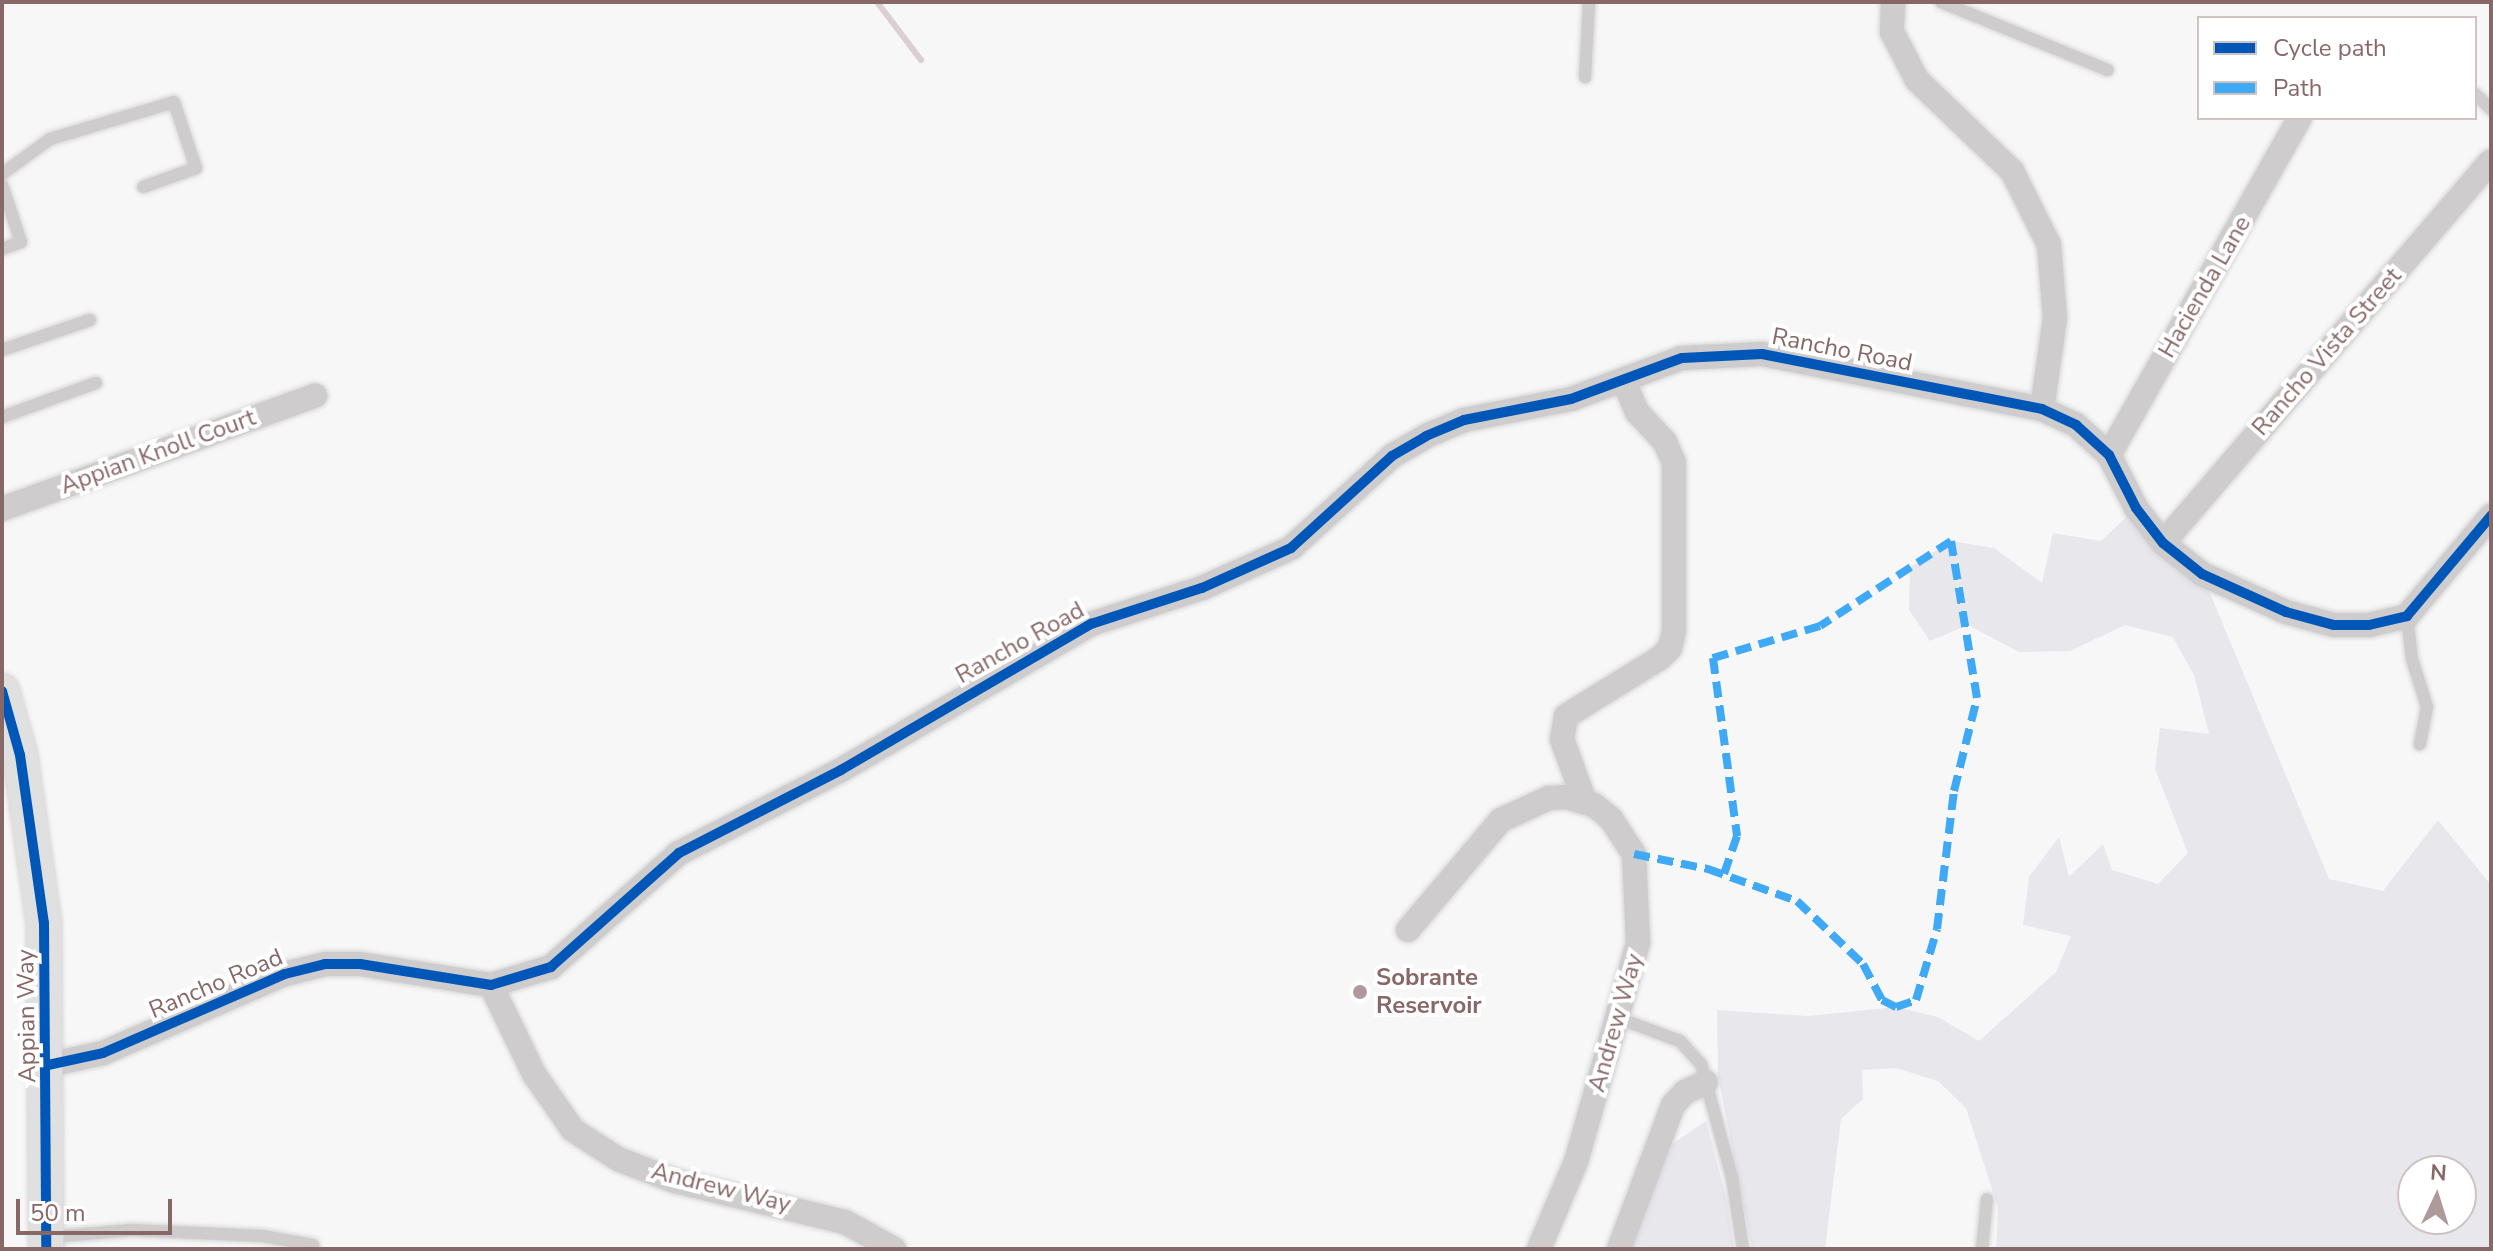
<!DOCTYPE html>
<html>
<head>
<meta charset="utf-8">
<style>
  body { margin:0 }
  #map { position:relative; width:2493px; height:1251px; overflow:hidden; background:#f7f7f8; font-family:"Nunito Sans",sans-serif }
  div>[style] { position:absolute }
  .green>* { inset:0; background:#e8e7ec }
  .stream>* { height:6px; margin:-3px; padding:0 3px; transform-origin:3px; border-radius:3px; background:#dbcfd2 }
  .roads { filter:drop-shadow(0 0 2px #d6d4d5) drop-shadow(0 0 2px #d6d4d5) }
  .lane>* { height:12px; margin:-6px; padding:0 6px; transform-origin:6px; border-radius:6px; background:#cecccc }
  .street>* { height:24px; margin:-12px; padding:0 12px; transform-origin:12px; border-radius:12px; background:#cecccc }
  .secondary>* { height:34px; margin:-17px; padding:0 17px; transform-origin:17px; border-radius:17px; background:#e1e0e0 }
  .quiet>* { height:8px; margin-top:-4px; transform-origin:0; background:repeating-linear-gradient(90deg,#3fa9f5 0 16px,transparent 0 24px) }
  .cycleway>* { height:10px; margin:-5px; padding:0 5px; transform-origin:5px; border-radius:5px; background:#0057b8 }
  .dots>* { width:22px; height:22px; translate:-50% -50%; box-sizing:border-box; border:4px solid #fff; border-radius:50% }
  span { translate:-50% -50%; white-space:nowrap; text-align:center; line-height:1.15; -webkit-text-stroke:8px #fff; paint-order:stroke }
  .street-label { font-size:24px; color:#886867 }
  .poi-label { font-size:24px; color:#886867; font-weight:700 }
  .left { translate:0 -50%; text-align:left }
  .frame { position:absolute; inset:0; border:4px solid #886867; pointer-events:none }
  .legend { position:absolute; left:2197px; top:16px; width:280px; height:104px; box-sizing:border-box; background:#fff; border:2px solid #cfc3c2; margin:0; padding:10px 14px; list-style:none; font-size:24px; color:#886867 }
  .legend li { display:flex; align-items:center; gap:16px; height:40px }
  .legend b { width:40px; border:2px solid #cfc3c2 }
  .north { position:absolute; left:2397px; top:1155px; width:80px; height:80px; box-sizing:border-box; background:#fff; border:2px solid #cfc3c2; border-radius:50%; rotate:4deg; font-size:22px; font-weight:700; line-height:32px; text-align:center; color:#886867 }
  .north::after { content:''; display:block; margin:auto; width:28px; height:36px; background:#af9a9a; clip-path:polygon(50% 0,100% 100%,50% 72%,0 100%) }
  .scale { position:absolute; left:16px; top:1199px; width:156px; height:36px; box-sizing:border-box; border:4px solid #886867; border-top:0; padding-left:10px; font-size:24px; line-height:28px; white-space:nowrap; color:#886867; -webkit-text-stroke:6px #fff; paint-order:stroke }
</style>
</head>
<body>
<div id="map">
  <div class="green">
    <i style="clip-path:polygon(evenodd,2136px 508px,2202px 574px,2329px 879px,2383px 891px,2438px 820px,2491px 885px,2491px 1249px,1996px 1249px,1998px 1208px,1966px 1108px,1938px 1081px,1896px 1068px,1862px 1070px,1863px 1099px,1841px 1119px,1825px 1249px,1752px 1249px,1718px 1076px,1717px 1010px,1808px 1016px,1896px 1007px,1938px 1017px,1979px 1041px,2056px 972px,2071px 936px,2023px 925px,2029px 877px,2059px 837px,2069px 877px,2103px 844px,2112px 870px,2158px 884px,2188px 853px,2155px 769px,2160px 728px,2209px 734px,2194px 675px,2173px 637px,2125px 625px,2070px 651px,2019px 652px,1968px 625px,1930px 641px,1909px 610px,1910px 567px,1951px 541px,1994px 548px,2042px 583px,2053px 533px,2101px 541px,2136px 508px,2413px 1171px,2461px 1171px,2461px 1219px,2413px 1219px,2413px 1171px)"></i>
    <i style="clip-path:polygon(1706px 1121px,1727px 1200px,1734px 1249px,1628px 1249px,1665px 1149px)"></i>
  </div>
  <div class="stream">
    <i style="left:877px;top:2px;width:73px;rotate:52.8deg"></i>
  </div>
  <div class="roads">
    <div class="lane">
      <i style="left:1941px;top:2px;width:180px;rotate:22.2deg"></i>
      <i style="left:1585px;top:77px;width:75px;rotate:-86.9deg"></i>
      <i style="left:2475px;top:94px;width:22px;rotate:43deg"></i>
      <i style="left:2px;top:174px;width:59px;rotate:-36.1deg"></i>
      <i style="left:50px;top:139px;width:129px;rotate:-16.6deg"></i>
      <i style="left:174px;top:102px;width:70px;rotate:71.6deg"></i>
      <i style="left:196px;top:168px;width:56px;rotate:160.3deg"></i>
      <i style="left:2px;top:185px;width:60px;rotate:71.6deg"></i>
      <i style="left:21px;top:242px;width:20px;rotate:160deg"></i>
      <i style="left:2px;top:350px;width:93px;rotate:-18.8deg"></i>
      <i style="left:2px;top:417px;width:100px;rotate:-19.9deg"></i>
      <i style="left:2407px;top:616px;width:43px;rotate:83.4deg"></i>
      <i style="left:2412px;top:659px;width:50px;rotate:72.6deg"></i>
      <i style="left:2427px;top:707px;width:38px;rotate:101deg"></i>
      <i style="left:1618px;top:1018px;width:66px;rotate:20.4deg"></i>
      <i style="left:1680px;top:1041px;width:31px;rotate:48deg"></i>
      <i style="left:1701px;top:1064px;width:117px;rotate:74.7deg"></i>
      <i style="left:1732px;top:1177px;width:73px;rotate:81.3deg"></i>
      <i style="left:49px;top:1237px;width:83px;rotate:-4.8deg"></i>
      <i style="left:132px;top:1230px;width:131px;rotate:2.6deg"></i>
      <i style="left:263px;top:1236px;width:51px;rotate:10.2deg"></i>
      <i style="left:313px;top:1245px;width:4px;rotate:90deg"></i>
      <i style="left:1982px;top:1249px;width:50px;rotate:-84.3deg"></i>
    </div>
    <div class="street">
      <i style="left:1893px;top:2px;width:30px;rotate:92deg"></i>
      <i style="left:1892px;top:32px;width:54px;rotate:62.5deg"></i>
      <i style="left:1917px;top:80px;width:132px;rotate:43.8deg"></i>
      <i style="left:2012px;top:171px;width:83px;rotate:63.4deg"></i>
      <i style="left:2049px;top:245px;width:73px;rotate:85.3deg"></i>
      <i style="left:2055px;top:318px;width:92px;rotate:98.1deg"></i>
      <i style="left:2109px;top:455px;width:387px;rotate:-60.5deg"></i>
      <i style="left:2px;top:509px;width:333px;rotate:-19.9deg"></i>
      <i style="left:2163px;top:543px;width:503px;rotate:-49.35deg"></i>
      <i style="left:1585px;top:802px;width:67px;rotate:-110.1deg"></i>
      <i style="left:1562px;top:739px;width:23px;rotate:-80deg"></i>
      <i style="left:1566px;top:716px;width:110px;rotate:-31.7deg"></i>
      <i style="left:1660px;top:658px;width:14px;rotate:-45deg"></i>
      <i style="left:1670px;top:648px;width:17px;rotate:-77deg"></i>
      <i style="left:1674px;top:631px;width:168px;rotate:-90deg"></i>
      <i style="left:1674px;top:463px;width:23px;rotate:-113deg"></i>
      <i style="left:1665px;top:442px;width:41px;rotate:-133deg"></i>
      <i style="left:1637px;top:412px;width:33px;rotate:-113deg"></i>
      <i style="left:1408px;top:930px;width:144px;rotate:-49.8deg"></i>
      <i style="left:1501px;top:820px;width:53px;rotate:-24.6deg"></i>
      <i style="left:1549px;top:798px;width:18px;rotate:-3deg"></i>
      <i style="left:1567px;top:797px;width:28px;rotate:17deg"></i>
      <i style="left:1594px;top:805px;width:22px;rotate:39deg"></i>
      <i style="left:1611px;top:819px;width:42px;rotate:56.7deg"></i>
      <i style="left:1634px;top:854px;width:89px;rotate:87.4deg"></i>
      <i style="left:1638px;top:943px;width:224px;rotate:105.8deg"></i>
      <i style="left:1577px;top:1159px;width:98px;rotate:112.9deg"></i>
      <i style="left:491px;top:985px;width:99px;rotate:64.2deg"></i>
      <i style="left:534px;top:1074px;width:68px;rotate:55.1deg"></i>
      <i style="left:573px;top:1130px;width:54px;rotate:32.8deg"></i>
      <i style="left:618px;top:1159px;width:61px;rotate:21.1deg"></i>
      <i style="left:675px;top:1181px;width:175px;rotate:13.6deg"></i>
      <i style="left:845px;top:1222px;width:56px;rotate:28.9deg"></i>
      <i style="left:48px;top:1065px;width:56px;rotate:-12.3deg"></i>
      <i style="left:103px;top:1053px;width:198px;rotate:-23.5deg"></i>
      <i style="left:285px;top:974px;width:41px;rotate:-14deg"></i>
      <i style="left:325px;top:964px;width:35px"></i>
      <i style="left:360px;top:964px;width:133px;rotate:9.1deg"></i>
      <i style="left:491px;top:985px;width:63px;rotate:-16.7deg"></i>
      <i style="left:551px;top:967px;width:171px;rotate:-41.7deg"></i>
      <i style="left:679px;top:853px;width:182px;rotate:-27.1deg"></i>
      <i style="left:841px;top:770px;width:290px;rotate:-30.3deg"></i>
      <i style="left:1091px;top:624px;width:117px;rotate:-18deg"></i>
      <i style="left:1202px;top:588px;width:98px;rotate:-24.2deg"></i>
      <i style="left:1291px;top:548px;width:137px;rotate:-42.3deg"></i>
      <i style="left:1392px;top:456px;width:39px;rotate:-30deg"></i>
      <i style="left:1426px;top:436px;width:41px;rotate:-22.8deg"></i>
      <i style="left:1464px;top:420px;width:109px;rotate:-11.1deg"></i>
      <i style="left:1571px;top:399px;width:118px;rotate:-20.3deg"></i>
      <i style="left:1682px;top:358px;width:80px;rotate:-2.9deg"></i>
      <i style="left:1762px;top:354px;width:285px;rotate:11.1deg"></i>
      <i style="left:2042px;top:409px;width:38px;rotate:25deg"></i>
      <i style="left:2076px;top:425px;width:45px;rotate:42.3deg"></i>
      <i style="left:2109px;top:455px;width:59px;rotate:63deg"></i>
      <i style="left:2136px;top:508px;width:44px;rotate:52.4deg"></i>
      <i style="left:2163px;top:543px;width:50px;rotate:38.5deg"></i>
      <i style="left:2202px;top:574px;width:92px;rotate:24.3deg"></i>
      <i style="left:2286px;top:612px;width:50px;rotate:15.2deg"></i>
      <i style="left:2334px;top:625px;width:35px"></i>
      <i style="left:2369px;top:625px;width:39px;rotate:-13deg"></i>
      <i style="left:2407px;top:616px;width:131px;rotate:-50deg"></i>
      <i style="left:1619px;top:1249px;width:154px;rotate:-69.4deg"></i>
      <i style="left:1673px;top:1105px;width:18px;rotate:-47deg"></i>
      <i style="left:1685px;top:1092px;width:23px;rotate:-25deg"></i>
    </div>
    <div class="secondary">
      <i style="left:2px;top:691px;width:66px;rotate:74.3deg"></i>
      <i style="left:20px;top:755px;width:170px;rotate:81.9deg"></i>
      <i style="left:44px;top:923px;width:326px;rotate:89.6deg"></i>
    </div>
  </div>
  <div class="quiet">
    <i style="left:1634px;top:854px;width:76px;rotate:11.5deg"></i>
    <i style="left:1708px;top:869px;width:95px;rotate:19.8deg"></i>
    <i style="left:1797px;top:901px;width:91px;rotate:43.7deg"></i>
    <i style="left:1863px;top:964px;width:41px;rotate:62.2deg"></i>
    <i style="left:1882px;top:1000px;width:16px;rotate:27deg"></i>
    <i style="left:1896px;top:1007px;width:21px;rotate:-19deg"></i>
    <i style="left:1916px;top:1000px;width:74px;rotate:-73.5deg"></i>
    <i style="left:1937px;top:929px;width:139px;rotate:-83deg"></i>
    <i style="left:1954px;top:791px;width:96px;rotate:-76.1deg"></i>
    <i style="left:1977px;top:698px;width:159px;rotate:-99.4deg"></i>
    <i style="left:1951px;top:541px;width:156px;rotate:147deg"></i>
    <i style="left:1820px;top:626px;width:112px;rotate:163.3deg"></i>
    <i style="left:1713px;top:658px;width:180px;rotate:82.3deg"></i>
    <i style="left:1737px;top:836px;width:40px;rotate:108.9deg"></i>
  </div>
  <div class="cycleway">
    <i style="left:2px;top:691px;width:66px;rotate:74.3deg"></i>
    <i style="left:20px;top:755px;width:170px;rotate:81.9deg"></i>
    <i style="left:44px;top:923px;width:326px;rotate:89.6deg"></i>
    <i style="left:48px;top:1065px;width:56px;rotate:-12.3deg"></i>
    <i style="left:103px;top:1053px;width:198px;rotate:-23.5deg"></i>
    <i style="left:285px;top:974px;width:41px;rotate:-14deg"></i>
    <i style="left:325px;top:964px;width:35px"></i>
    <i style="left:360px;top:964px;width:133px;rotate:9.1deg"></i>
    <i style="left:491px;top:985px;width:63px;rotate:-16.7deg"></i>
    <i style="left:551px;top:967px;width:171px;rotate:-41.7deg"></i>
    <i style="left:679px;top:853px;width:182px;rotate:-27.1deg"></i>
    <i style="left:841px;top:770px;width:290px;rotate:-30.3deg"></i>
    <i style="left:1091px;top:624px;width:117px;rotate:-18deg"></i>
    <i style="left:1202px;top:588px;width:98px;rotate:-24.2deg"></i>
    <i style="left:1291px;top:548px;width:137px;rotate:-42.3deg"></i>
    <i style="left:1392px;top:456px;width:39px;rotate:-30deg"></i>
    <i style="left:1426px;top:436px;width:41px;rotate:-22.8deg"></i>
    <i style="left:1464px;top:420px;width:109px;rotate:-11.1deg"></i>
    <i style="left:1571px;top:399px;width:118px;rotate:-20.3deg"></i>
    <i style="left:1682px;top:358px;width:80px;rotate:-2.9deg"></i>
    <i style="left:1762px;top:354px;width:285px;rotate:11.1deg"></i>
    <i style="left:2042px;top:409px;width:38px;rotate:25deg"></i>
    <i style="left:2076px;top:425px;width:45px;rotate:42.3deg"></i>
    <i style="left:2109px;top:455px;width:59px;rotate:63deg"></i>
    <i style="left:2136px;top:508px;width:44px;rotate:52.4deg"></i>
    <i style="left:2163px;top:543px;width:50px;rotate:38.5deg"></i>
    <i style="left:2202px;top:574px;width:92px;rotate:24.3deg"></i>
    <i style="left:2286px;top:612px;width:50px;rotate:15.2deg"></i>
    <i style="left:2334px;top:625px;width:35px"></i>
    <i style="left:2369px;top:625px;width:39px;rotate:-13deg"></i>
    <i style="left:2407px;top:616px;width:131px;rotate:-50deg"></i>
  </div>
  <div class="dots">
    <i style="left:1360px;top:992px;background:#af9a9a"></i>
  </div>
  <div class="street-label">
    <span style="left:2205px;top:287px;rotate:-60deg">Hacienda Lane</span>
    <span style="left:1842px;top:350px;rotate:11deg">Rancho Road</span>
    <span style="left:2327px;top:352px;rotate:-49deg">Rancho Vista Street</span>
    <span style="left:158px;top:452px;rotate:-20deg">Appian Knoll Court</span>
    <span style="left:1020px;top:643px;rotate:-29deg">Rancho Road</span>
    <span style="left:216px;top:984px;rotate:-23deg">Rancho Road</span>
    <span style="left:27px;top:1016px;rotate:-91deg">Appian Way</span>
    <span style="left:1616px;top:1023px;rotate:-74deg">Andrew Way</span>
    <span style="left:721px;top:1188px;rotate:14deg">Andrew Way</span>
  </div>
  <div class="poi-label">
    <span class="left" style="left:1376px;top:992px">Sobrante<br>Reservoir</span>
  </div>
  <div class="frame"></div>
  <ul class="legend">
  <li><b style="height:10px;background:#0057b8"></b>Cycle path</li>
  <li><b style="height:10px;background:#3fa9f5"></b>Path</li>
  </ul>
  <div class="north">N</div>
  <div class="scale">50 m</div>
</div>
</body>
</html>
